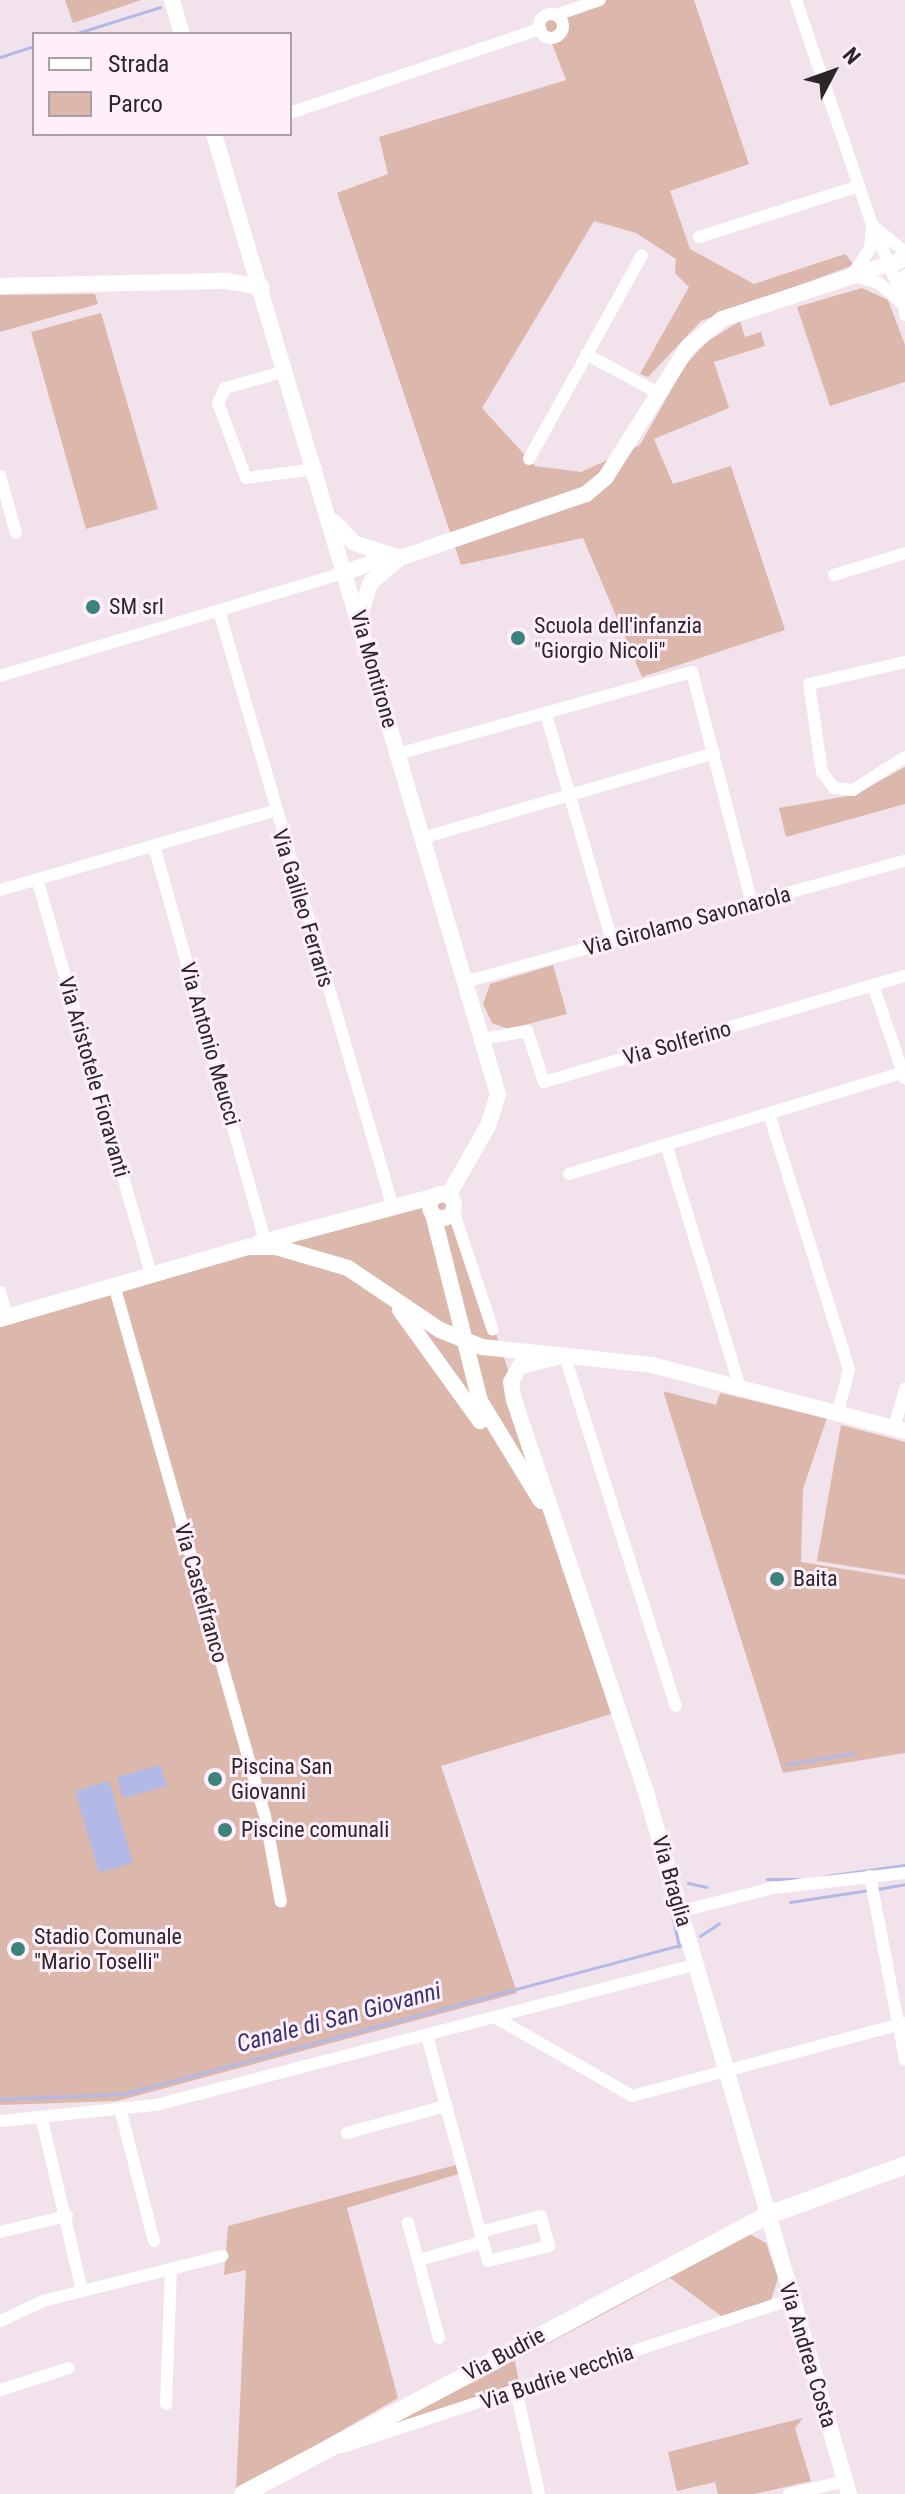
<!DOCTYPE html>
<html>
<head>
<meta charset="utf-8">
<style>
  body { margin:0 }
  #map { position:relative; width:905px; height:2494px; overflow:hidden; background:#f2e2ec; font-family:"Roboto Condensed",sans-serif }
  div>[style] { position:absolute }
  .green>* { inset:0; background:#dcb7ac }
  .water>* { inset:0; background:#b2b9e6 }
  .stream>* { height:3px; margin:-1.5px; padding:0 1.5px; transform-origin:1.5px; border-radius:1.5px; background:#b2b9e6 }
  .minor>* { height:12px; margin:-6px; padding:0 6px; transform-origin:6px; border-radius:6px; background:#fff }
  .minor>.ring { margin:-6px; padding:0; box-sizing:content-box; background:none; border:12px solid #fff; border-radius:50% }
  .tertiary>* { height:16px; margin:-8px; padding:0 8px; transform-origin:8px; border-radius:8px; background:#fff }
  .tertiary>.ring { margin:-8px; padding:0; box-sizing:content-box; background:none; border:16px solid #fff; border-radius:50% }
  .secondary>* { height:18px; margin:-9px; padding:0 9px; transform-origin:9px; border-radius:9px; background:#fff }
  .dots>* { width:22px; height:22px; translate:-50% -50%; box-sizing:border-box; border:4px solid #ffeffa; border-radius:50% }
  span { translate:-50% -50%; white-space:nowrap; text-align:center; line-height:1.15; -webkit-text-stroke:6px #ffeffa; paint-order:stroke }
  .poi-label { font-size:22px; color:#2b2629 }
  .left { translate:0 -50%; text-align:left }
  .street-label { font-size:22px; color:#2b2629 }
  .water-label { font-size:24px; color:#34376f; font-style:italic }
  .legend { position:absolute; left:32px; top:32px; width:260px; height:104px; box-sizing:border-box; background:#ffeffa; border:2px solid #aa9fa6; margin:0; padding:10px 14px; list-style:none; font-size:24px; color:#2b2629 }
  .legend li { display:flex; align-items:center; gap:16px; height:40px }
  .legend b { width:40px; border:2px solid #aa9fa6 }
  .north { position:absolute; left:793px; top:32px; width:80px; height:80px; -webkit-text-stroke:6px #ffeffa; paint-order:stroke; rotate:49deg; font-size:22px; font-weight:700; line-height:32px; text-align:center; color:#2b2629 }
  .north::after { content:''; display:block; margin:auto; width:28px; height:36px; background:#2b2629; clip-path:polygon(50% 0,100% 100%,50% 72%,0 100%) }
</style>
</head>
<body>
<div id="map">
  <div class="green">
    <i style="clip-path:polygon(65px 0,141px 0,73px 23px)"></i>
    <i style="clip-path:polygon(603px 0,694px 0,749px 164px,670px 191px,690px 249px,754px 284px,845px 254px,854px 265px,701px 321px,648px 377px,640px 374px,689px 287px,675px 273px,676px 259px,636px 233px,594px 221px,482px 408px,535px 466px,581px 472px,640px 445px,686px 364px,708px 341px,740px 321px,745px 337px,761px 332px,765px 346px,714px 362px,729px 408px,654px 439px,673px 484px,731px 466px,785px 630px,642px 677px,583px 538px,461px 565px,337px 193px,388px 174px,379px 137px,566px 80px,543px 20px)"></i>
    <i style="clip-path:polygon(862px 288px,888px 300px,905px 345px,905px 382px,830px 406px,797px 307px)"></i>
    <i style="clip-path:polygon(95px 294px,98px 304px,0 332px,0 295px)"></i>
    <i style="clip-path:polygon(101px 313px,158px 509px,86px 529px,31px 332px)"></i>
    <i style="clip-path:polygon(905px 767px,905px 804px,786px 837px,779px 808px,854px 795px)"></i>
    <i style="clip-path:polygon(553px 965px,567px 1014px,509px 1029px,492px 1023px,483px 1004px,490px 984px)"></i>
    <i style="clip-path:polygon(447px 1186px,621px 1711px,441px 1766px,517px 1993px,117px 2101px,0 2105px,0 1317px)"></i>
    <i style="clip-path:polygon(663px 1391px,716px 1405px,720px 1393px,827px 1418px,803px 1489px,801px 1562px,905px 1579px,905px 1753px,783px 1773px)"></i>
    <i style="clip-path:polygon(841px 1425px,905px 1442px,905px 1575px,817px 1561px)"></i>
    <i style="clip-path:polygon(456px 2165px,458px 2174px,347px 2208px,398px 2398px,236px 2492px,246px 2270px,224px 2275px,228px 2226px)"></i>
    <i style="clip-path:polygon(748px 2233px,766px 2243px,778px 2278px,770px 2303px,724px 2318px,670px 2278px,520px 2359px)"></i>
    <i style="clip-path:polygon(514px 2355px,519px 2383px,368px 2438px)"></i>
    <i style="clip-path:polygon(803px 2418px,795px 2428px,811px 2481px,754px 2494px,718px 2494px,715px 2482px,677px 2491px,668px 2452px)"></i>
  </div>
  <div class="water">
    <i style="clip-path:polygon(160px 1765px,167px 1786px,123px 1798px,117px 1777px)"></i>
    <i style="clip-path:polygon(109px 1781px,133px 1863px,99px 1873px,75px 1791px)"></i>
  </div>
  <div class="stream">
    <i style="left:74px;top:34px;width:90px;rotate:-17.4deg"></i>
    <i style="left:0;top:57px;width:36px;rotate:-18deg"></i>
    <i style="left:787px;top:1764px;width:68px;rotate:-9.3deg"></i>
    <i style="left:826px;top:1876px;width:80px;rotate:-7.9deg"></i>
    <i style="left:767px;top:1879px;width:32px"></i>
    <i style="left:688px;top:1883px;width:19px;rotate:12deg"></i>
    <i style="left:877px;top:1889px;width:28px;rotate:-10deg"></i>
    <i style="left:668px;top:1896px;width:52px;rotate:77.8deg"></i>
    <i style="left:790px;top:1902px;width:80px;rotate:-8.6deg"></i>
    <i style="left:700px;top:1936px;width:23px;rotate:-34deg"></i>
    <i style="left:0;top:2099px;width:124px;rotate:-2.3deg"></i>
    <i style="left:124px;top:2094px;width:580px;rotate:-15deg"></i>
  </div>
  <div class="minor">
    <i style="left:796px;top:0;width:237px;rotate:71.3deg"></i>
    <i style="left:872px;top:225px;width:43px;rotate:39.3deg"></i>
    <i class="ring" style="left:539px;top:14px;width:12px;height:12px"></i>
    <i style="left:556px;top:15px;width:46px;rotate:-18.8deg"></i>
    <i style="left:290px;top:113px;width:264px;rotate:-18.6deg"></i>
    <i style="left:872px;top:226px;width:23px;rotate:95deg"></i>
    <i style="left:870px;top:249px;width:32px;rotate:125deg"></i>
    <i style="left:852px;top:275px;width:28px;rotate:17deg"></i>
    <i style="left:879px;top:283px;width:30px;rotate:42deg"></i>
    <i style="left:699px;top:237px;width:168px;rotate:-17.7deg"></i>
    <i style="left:878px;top:237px;width:59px;rotate:68.2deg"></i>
    <i style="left:905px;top:275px;width:40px;rotate:90deg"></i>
    <i style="left:586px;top:354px;width:82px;rotate:28.4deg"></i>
    <i style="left:286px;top:371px;width:63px;rotate:164.4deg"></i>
    <i style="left:225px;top:388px;width:17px;rotate:115deg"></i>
    <i style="left:218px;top:403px;width:80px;rotate:69.5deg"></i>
    <i style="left:246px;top:478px;width:71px;rotate:-7.3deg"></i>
    <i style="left:529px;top:459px;width:233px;rotate:-61deg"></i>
    <i style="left:0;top:476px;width:59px;rotate:74.3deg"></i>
    <i style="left:834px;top:575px;width:74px;rotate:-17.2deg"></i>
    <i style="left:219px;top:611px;width:618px;rotate:73.74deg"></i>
    <i style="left:905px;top:662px;width:98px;rotate:167.1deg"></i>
    <i style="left:809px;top:684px;width:89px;rotate:81.6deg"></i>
    <i style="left:822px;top:772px;width:20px;rotate:53deg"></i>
    <i style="left:834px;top:788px;width:19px;rotate:6deg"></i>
    <i style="left:853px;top:790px;width:62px;rotate:-32.4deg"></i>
    <i style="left:0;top:676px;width:362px;rotate:-16.7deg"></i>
    <i style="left:546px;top:714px;width:236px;rotate:73.8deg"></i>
    <i style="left:398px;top:754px;width:305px;rotate:-15.6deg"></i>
    <i style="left:692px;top:672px;width:240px;rotate:75.5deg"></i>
    <i style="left:422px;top:838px;width:304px;rotate:-16.2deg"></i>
    <i style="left:154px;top:846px;width:410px;rotate:74.3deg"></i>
    <i style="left:37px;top:879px;width:411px;rotate:73.9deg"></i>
    <i style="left:0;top:890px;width:285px;rotate:-16.1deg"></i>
    <i style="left:468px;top:981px;width:453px;rotate:-15.4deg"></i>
    <i style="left:873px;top:985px;width:99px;rotate:71.2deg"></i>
    <i style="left:483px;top:1039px;width:45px;rotate:-10.3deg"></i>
    <i style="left:527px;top:1031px;width:54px;rotate:71.6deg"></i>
    <i style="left:544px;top:1082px;width:376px;rotate:-16.4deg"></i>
    <i style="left:769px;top:1114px;width:268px;rotate:72.6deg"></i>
    <i style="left:849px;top:1370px;width:42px;rotate:105deg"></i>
    <i style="left:666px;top:1144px;width:254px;rotate:73.1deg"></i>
    <i style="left:569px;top:1174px;width:351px;rotate:-16.9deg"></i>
    <i style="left:453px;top:1210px;width:126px;rotate:71.6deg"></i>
    <i style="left:114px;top:1285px;width:552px;rotate:74.13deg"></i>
    <i style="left:265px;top:1816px;width:87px;rotate:79.5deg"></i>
    <i style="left:0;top:1292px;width:25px;rotate:74deg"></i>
    <i style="left:565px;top:1357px;width:366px;rotate:72.4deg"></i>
    <i style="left:894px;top:1428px;width:41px;rotate:-74.2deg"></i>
    <i style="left:870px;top:1876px;width:187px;rotate:79.2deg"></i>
    <i style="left:682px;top:1911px;width:94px;rotate:-14.2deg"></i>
    <i style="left:773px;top:1888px;width:133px;rotate:-6.5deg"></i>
    <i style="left:496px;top:2018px;width:157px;rotate:29.8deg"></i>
    <i style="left:632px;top:2096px;width:283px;rotate:-15deg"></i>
    <i style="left:427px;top:2036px;width:233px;rotate:74.8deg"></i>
    <i style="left:488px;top:2261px;width:63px;rotate:-13.8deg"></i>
    <i style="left:549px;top:2246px;width:31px;rotate:-105deg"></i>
    <i style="left:541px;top:2216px;width:63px;rotate:165.3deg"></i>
    <i style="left:121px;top:2112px;width:133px;rotate:75.7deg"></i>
    <i style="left:42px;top:2120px;width:175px;rotate:76.8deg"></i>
    <i style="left:0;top:2121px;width:157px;rotate:-5.9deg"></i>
    <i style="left:156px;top:2105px;width:556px;rotate:-14.59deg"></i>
    <i style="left:347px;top:2133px;width:103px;rotate:-15.3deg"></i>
    <i style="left:408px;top:2223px;width:119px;rotate:74.9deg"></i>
    <i style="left:0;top:2232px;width:69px;rotate:-13.4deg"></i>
    <i style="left:419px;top:2260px;width:66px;rotate:-15.7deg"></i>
    <i style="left:0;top:2321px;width:47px;rotate:-24.9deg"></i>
    <i style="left:43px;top:2301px;width:185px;rotate:-14.1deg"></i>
    <i style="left:0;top:2390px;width:72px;rotate:-17.7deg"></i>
    <i style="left:516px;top:2390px;width:107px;rotate:77.5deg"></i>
    <i style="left:166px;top:2404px;width:135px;rotate:-87.9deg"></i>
    <i style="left:342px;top:2447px;width:473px;rotate:-18.2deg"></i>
    <i style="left:789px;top:2494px;width:58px;rotate:-12.8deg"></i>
  </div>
  <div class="tertiary">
    <i style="left:172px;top:0;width:35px;rotate:74deg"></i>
    <i style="left:214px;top:134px;width:1001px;rotate:73.52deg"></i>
    <i style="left:498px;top:1094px;width:31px;rotate:107deg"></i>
    <i style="left:489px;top:1124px;width:83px;rotate:119.7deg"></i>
    <i style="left:0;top:286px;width:227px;rotate:-1.3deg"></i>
    <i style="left:227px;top:281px;width:35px;rotate:10deg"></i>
    <i style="left:334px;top:522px;width:29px;rotate:46deg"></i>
    <i style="left:354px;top:543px;width:48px;rotate:18.1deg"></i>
    <i style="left:347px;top:572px;width:42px;rotate:-21deg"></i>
    <i style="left:360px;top:615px;width:35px;rotate:-72deg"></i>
    <i style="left:371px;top:582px;width:38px;rotate:-40deg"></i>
    <i style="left:400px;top:558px;width:197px;rotate:-19deg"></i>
    <i style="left:586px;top:494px;width:26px;rotate:-40deg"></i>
    <i style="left:606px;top:477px;width:154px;rotate:-57.8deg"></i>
    <i style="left:688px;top:347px;width:44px;rotate:-39.5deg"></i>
    <i style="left:722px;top:319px;width:193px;rotate:-18.2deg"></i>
    <i class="ring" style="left:430px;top:1194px;width:8px;height:8px"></i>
    <i style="left:433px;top:1214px;width:193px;rotate:75.9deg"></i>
    <i style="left:480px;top:1401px;width:117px;rotate:58.6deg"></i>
    <i style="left:259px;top:1243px;width:186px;rotate:-14.9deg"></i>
    <i style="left:400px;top:1310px;width:137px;rotate:54.2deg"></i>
    <i style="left:0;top:1319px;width:258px;rotate:-16.2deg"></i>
    <i style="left:248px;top:1247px;width:28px"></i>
    <i style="left:276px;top:1247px;width:75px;rotate:16.3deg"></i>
    <i style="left:348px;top:1268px;width:111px;rotate:34deg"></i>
    <i style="left:440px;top:1330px;width:45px;rotate:22deg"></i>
    <i style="left:482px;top:1347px;width:171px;rotate:6deg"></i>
    <i style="left:652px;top:1365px;width:261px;rotate:14.6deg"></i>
    <i style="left:557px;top:1357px;width:38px;rotate:166deg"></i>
    <i style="left:520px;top:1366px;width:18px;rotate:119deg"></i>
    <i style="left:511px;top:1382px;width:18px;rotate:81deg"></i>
    <i style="left:514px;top:1400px;width:418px;rotate:71.4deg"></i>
    <i style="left:647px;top:1796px;width:727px;rotate:73.86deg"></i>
  </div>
  <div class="secondary">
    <i style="left:243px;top:2494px;width:592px;rotate:-27.99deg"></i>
    <i style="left:766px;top:2216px;width:148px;rotate:-20.1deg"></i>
  </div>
  <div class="dots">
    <i style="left:93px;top:607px;background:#3c837e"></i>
    <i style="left:518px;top:638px;background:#3c837e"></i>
    <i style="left:777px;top:1579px;background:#3c837e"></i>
    <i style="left:215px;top:1779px;background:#3c837e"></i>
    <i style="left:225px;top:1830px;background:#3c837e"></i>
    <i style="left:18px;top:1949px;background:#3c837e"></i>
  </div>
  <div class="poi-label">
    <span class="left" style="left:109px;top:607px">SM srl</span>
    <span class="left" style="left:534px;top:638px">Scuola dell'infanzia<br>"Giorgio Nicoli"</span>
    <span class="left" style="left:793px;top:1579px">Baita</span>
    <span class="left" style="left:231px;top:1779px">Piscina San<br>Giovanni</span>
    <span class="left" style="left:241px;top:1830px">Piscine comunali</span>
    <span class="left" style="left:34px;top:1949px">Stadio Comunale<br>"Mario Toselli"</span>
  </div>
  <div class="street-label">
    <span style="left:374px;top:669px;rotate:74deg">Via Montirone</span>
    <span style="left:303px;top:908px;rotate:73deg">Via Galileo Ferraris</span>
    <span style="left:687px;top:921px;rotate:-15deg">Via Girolamo Savonarola</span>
    <span style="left:677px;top:1043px;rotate:-16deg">Via Solferino</span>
    <span style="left:210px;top:1044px;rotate:74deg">Via Antonio Meucci</span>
    <span style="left:94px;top:1077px;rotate:74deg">Via Aristotele Fioravanti</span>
    <span style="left:201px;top:1593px;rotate:74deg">Via Castelfranco</span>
    <span style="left:672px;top:1881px;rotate:74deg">Via Braglia</span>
    <span style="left:504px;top:2354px;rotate:-28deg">Via Budrie</span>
    <span style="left:808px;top:2355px;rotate:73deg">Via Andrea Costa</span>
    <span style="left:557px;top:2377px;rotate:-19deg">Via Budrie vecchia</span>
  </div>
  <div class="water-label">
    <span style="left:339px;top:2018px;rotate:-15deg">Canale di San Giovanni</span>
  </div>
  <ul class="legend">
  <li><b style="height:10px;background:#fff"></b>Strada</li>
  <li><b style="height:22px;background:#dcb7ac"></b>Parco</li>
  </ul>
  <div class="north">N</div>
</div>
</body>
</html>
